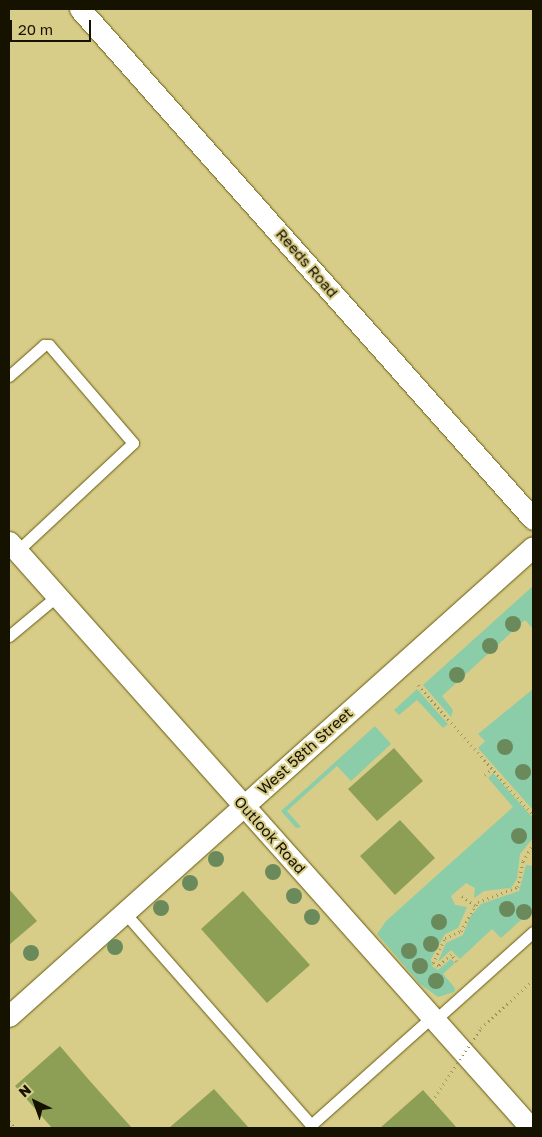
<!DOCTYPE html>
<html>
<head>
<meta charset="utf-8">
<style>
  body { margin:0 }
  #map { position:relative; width:542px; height:1137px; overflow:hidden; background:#d8cd88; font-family:"Golos Text",sans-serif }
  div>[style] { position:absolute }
  .green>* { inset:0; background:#8bcca9 }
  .building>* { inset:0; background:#8d9f54 }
  .path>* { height:3px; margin-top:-1.5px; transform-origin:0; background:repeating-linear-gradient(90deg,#9a925d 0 1px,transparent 0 5px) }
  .roads { filter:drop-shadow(0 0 1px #645a0f) drop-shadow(0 0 1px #645a0f) }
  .service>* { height:11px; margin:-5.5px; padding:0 5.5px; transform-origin:5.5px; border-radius:5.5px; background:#fff }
  .minor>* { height:21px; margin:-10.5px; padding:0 10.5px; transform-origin:10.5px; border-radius:10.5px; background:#fff }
  .path-bridge>* { height:3px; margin-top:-1.5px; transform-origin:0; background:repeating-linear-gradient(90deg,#9a925d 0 1px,transparent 0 5px) }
  .trees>* { width:16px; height:16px; margin:-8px; border-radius:50%; background:#6b8a5c }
  span { translate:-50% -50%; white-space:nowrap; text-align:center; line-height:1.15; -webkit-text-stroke:4px #d8cd88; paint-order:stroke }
  .street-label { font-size:15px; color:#161200 }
  .frame { position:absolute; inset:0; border:10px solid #161200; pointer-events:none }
  .north { position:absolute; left:10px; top:1077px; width:50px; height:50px; -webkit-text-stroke:4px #d8cd88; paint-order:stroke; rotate:318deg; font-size:14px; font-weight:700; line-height:20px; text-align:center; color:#161200 }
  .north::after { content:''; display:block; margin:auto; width:18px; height:22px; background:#161200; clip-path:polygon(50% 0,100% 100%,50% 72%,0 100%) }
  .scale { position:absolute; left:10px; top:20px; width:81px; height:22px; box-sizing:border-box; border:2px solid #161200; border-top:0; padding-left:6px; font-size:15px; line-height:18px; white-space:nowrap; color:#161200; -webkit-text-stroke:4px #d8cd88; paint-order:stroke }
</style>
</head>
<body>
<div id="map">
  <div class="green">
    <i style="clip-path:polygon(533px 586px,533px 629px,525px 620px,442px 696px,453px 710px,451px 717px,423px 685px)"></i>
    <i style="clip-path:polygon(417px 689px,448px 724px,443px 728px,417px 700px,399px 715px,394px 710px)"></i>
    <i style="clip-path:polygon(533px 689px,533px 810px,478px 748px,485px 741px,478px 734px)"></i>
    <i style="clip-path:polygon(375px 726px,391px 744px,351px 781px,337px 766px,287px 811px,301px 827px,296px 828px,281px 811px)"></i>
    <i style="clip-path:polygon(493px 773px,533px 818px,533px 838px,520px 854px,517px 879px,511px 888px,484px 891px,474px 898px,475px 888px,466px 883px,451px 896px,455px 905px,467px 907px,458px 928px,445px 934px,431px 959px,432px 966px,438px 970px,451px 959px,455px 963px,443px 974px,455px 988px,454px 992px,438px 997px,420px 984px,377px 934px,386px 921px,513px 807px,488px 778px)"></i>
    <i style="clip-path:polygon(526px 865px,533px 866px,533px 909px,501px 938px,492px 929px,460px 959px,451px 950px,438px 962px,446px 943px,463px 935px,470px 917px,481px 904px,519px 891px)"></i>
  </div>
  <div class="building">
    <i style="clip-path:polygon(394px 748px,423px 781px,377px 821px,348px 789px)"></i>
    <i style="clip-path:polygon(400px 820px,435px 858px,395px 895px,360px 856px)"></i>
    <i style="clip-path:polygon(9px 889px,37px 921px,9px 945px)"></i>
    <i style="clip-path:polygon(243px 891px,310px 965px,267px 1003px,201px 929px)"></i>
    <i style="clip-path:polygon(60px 1046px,89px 1080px,132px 1128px,52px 1128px,15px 1086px)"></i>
    <i style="clip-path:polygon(214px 1089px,249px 1128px,169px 1128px)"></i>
    <i style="clip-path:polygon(423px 1090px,457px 1128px,380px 1128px)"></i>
  </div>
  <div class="path">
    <i style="left:418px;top:685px;width:174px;rotate:48.5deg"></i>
    <i style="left:485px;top:775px;width:9px;rotate:-41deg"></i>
    <i style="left:462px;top:896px;width:16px;rotate:35deg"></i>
    <i style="left:457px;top:961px;width:9px;rotate:-131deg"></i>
    <i style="left:451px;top:954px;width:18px;rotate:137deg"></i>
    <i style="left:438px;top:966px;width:6px;rotate:-149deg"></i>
    <i style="left:433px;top:963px;width:28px;rotate:-64deg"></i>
    <i style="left:445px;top:938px;width:17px;rotate:-24deg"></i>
    <i style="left:461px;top:931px;width:34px;rotate:-60deg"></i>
    <i style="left:478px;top:902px;width:43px;rotate:-20.6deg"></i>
    <i style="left:518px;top:887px;width:26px;rotate:-79deg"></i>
    <i style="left:523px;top:861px;width:19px;rotate:-58deg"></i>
    <i style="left:9px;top:1121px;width:9px;rotate:49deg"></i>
  </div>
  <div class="roads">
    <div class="service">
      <i style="left:9px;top:376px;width:47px;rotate:-41.5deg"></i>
      <i style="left:44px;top:345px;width:5px"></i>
      <i style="left:49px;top:345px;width:129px;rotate:49.4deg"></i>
      <i style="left:133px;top:443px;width:158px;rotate:137deg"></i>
      <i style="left:9px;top:636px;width:62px;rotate:-39.8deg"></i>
      <i style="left:124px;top:912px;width:283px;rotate:48.7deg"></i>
      <i style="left:311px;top:1125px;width:162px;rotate:-41.8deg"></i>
      <i style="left:435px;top:1020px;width:132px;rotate:-41.9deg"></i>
    </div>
    <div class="minor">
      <i style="left:80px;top:9px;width:682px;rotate:48.39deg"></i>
      <i style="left:9px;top:542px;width:785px;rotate:48.31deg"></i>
      <i style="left:9px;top:1016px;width:703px;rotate:-41.83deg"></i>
    </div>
  </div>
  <div class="path-bridge">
    <i style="left:432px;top:1101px;width:88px;rotate:-56.1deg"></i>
    <i style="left:481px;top:1028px;width:71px;rotate:-42.7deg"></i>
  </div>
  <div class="trees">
    <i style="left:513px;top:624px"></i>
    <i style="left:490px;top:646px"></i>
    <i style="left:457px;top:675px"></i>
    <i style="left:505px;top:747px"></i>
    <i style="left:523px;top:772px"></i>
    <i style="left:519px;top:836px"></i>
    <i style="left:216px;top:859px"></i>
    <i style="left:273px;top:872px"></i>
    <i style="left:190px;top:883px"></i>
    <i style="left:294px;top:896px"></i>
    <i style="left:161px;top:908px"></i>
    <i style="left:507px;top:909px"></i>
    <i style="left:524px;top:912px"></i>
    <i style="left:312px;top:917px"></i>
    <i style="left:439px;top:922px"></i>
    <i style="left:431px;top:944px"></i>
    <i style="left:115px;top:947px"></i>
    <i style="left:409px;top:951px"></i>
    <i style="left:31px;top:953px"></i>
    <i style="left:420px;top:966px"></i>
    <i style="left:436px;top:981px"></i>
  </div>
  <div class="street-label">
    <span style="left:307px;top:263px;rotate:49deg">Reeds Road</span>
    <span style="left:305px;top:751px;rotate:-42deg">West 58th Street</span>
    <span style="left:270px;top:835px;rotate:48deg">Outlook Road</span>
  </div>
  <div class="frame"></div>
  <div class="north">N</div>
  <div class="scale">20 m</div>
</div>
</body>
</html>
